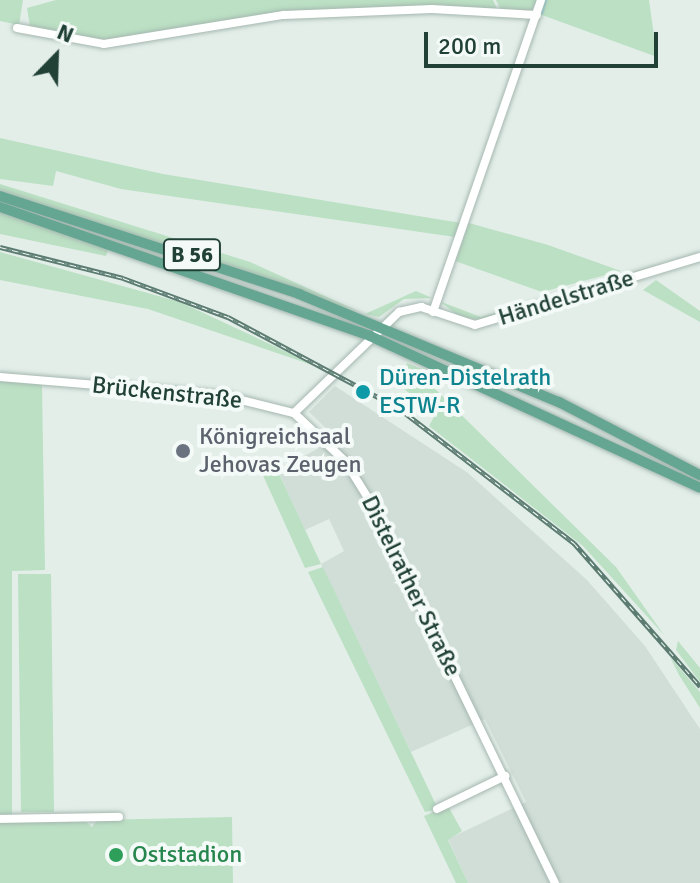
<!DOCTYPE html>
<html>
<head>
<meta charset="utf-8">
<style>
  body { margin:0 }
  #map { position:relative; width:700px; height:883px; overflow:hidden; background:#e3eee9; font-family:Signika,sans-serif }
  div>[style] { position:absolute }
  .built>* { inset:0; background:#d1ded8 }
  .green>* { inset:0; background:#bbe0c3 }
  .stream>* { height:2px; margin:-1px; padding:0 1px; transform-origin:1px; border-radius:1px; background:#88ced6 }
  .roads { filter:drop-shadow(0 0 2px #a5b7b0) drop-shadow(0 0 2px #a5b7b0) }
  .minor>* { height:8px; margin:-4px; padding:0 4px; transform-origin:4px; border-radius:4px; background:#fff }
  .major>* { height:10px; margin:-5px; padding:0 5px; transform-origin:5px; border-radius:5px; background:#65a692 }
  .rail>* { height:5px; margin-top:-2.5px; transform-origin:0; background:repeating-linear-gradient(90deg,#f4faf7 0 6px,#5c7c72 0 12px); box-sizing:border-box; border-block:2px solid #5c7c72 }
  .dots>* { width:22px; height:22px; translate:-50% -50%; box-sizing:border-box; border:4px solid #f4faf7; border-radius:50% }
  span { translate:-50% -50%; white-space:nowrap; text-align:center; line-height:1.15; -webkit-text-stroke:8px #f4faf7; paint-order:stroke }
  .shield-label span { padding:2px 6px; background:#f4faf7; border:2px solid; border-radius:6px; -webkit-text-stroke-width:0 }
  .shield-label { font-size:22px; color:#214137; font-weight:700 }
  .street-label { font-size:24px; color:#214137 }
  .culture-label { font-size:24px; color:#0d838f }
  .left { translate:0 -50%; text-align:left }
  .worship-label { font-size:24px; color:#5b616d }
  .leisure-label { font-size:24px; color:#27864d }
  .north { position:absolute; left:16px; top:16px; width:80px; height:80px; -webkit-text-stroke:6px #f4faf7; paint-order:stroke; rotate:23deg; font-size:22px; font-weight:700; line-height:32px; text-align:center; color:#214137 }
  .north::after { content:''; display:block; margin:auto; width:28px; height:36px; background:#214137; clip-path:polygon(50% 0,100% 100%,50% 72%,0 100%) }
  .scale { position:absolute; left:424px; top:32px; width:234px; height:36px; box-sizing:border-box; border:4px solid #214137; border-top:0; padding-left:10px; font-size:24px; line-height:28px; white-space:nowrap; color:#214137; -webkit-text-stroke:6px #f4faf7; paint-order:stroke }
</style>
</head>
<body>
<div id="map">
  <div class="built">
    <i style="clip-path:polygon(335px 386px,468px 473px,587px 580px,645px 646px,700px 729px,700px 883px,468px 883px,448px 839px,526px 802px,485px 719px,411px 752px,321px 564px,344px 551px,329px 519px,305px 530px,278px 471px,336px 438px,309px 412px)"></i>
  </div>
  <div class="green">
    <i style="clip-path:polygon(0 0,23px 0,19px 25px,0 21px)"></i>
    <i style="clip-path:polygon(56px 0,493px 0,498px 11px,284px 13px,103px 42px,30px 27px,27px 8px)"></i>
    <i style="clip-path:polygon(496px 0,537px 0,531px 11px,501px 10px)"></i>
    <i style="clip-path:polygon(546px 0,649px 0,657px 57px,542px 15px)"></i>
    <i style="clip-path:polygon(0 138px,163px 174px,461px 223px,455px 237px,121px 189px,56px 171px,53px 186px,0 179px)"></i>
    <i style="clip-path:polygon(0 184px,250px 262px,360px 312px,0 190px)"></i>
    <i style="clip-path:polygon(0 213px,109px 247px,106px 256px,0 234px)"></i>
    <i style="clip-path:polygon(469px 223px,548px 245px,621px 271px,542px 292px,455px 261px)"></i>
    <i style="clip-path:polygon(0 252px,180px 302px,321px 368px,148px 309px,0 280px)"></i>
    <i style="clip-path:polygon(687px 256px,479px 320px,460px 317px,439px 301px,481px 317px)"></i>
    <i style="clip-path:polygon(656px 280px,700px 311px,700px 322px,643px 290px)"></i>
    <i style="clip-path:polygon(416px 291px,432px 298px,404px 299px,379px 317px,365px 314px)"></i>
    <i style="clip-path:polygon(407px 363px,432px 373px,429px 383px,616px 567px,664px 635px,583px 546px,429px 426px,435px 415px,403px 388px)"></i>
    <i style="clip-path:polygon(0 380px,42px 385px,45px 570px,12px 571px,12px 816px,0 816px)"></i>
    <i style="clip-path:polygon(236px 463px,274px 463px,321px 564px,305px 568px,261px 471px,236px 471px)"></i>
    <i style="clip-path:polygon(323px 567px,437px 807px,434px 810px,425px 812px,308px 572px)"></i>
    <i style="clip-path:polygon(18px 574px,51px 574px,54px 812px,21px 812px)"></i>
    <i style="clip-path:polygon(678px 641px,700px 668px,700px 682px,676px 650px)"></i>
    <i style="clip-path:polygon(670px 657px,700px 692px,700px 708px,679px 675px)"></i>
    <i style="clip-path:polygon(448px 806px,462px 831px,448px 840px,468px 883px,456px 883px,424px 816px)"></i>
    <i style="clip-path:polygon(232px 817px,233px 883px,0 883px,0 822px,84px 820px,92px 827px,97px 820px)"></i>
  </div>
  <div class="stream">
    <i style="left:542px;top:14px;width:15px;rotate:-74deg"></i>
  </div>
  <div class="roads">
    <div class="minor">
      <i style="left:17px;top:28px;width:88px;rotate:10.4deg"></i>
      <i style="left:104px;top:44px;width:182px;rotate:-9.2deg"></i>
      <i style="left:284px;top:15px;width:148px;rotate:-2.3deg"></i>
      <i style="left:432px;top:9px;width:105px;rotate:3.3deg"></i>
      <i style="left:433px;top:312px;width:330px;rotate:-70.9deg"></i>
      <i style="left:0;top:377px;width:222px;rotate:4.7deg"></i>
      <i style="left:221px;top:395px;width:75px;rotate:13.9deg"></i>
      <i style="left:294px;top:413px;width:70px;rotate:43.3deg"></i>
      <i style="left:345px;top:461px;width:44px;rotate:58.1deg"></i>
      <i style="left:368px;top:498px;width:428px;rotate:64.1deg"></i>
      <i style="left:294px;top:413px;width:146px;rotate:-43.9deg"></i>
      <i style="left:399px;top:312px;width:23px;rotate:-13deg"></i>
      <i style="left:421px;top:307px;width:57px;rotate:18.4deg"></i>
      <i style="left:475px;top:325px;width:235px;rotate:-16.8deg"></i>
      <i style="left:437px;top:809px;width:76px;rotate:-25.9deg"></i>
      <i style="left:0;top:819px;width:119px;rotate:-1deg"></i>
    </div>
    <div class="major">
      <i style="left:0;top:196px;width:315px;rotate:18.1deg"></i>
      <i style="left:299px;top:294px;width:282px;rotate:22.6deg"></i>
      <i style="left:559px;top:402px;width:159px;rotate:27.4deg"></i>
      <i style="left:0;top:207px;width:392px;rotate:19.2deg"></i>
      <i style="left:370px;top:336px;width:363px;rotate:24.7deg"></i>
    </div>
  </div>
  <div class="rail">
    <i style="left:0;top:247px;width:127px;rotate:14.1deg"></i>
    <i style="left:123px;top:278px;width:112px;rotate:20.4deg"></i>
    <i style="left:228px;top:317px;width:195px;rotate:28.1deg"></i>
    <i style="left:400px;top:409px;width:220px;rotate:37.6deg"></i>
    <i style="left:574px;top:543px;width:191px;rotate:48.6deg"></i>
  </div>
  <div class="dots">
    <i style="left:363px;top:392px;background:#0f9aa8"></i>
    <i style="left:183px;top:451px;background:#6b7280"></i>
    <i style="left:116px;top:855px;background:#2e9e5b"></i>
  </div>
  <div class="shield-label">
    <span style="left:192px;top:255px">B 56</span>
  </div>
  <div class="street-label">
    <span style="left:566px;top:298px;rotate:-17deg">Händelstraße</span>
    <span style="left:167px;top:393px;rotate:6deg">Brückenstraße</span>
    <span style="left:411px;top:586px;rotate:64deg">Distelrather Straße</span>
  </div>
  <div class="culture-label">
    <span class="left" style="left:379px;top:392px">Düren-Distelrath<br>ESTW-R</span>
  </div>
  <div class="worship-label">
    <span class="left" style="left:199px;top:451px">Königreichsaal<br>Jehovas Zeugen</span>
  </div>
  <div class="leisure-label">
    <span class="left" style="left:132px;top:855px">Oststadion</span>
  </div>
  <div class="north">N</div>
  <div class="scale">200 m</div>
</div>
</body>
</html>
